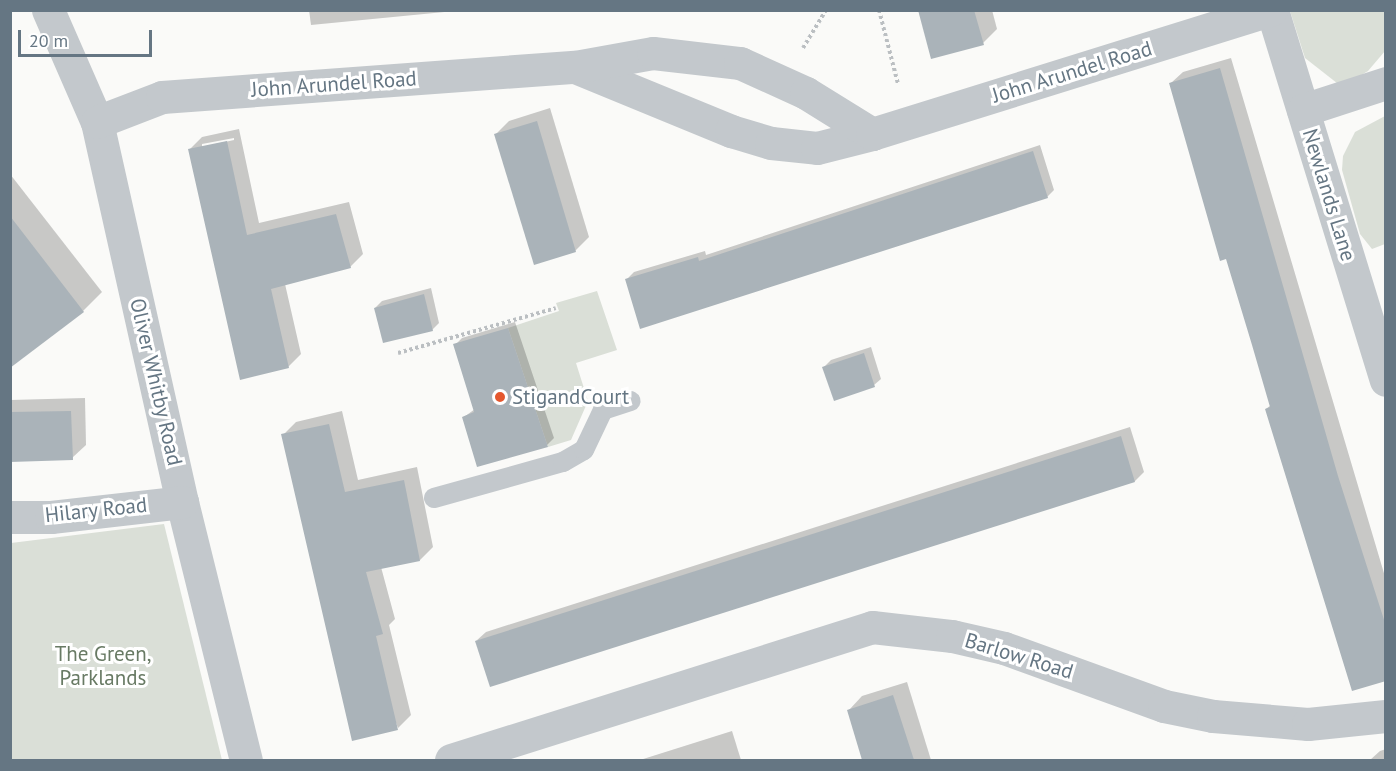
<!DOCTYPE html>
<html>
<head>
<meta charset="utf-8">
<style>
  body { margin:0 }
  #map { position:relative; width:1396px; height:771px; overflow:hidden; background:#fafaf8; font-family:"PT Sans",sans-serif }
  div>[style] { position:absolute }
  .green>* { inset:0; background:#dadfd7 }
  .shadow>* { inset:0; background:#0003 }
  .building>* { inset:0; background:#aab3b9 }
  .path>* { height:4px; margin-top:-2px; transform-origin:0; background:repeating-linear-gradient(90deg,#bbbfc2 0 3px,transparent 0 6px) }
  .lane>* { height:20px; margin:-10px; padding:0 10px; transform-origin:10px; border-radius:10px; background:#c3c8cc }
  .street>* { height:33px; margin:-16.5px; padding:0 16.5px; transform-origin:16.5px; border-radius:16.5px; background:#c3c8cc }
  .dots>* { width:16px; height:16px; translate:-50% -50%; box-sizing:border-box; border:3px solid #fff; border-radius:50% }
  span { translate:-50% -50%; white-space:nowrap; text-align:center; line-height:1.15; -webkit-text-stroke:6px #fff; paint-order:stroke }
  .street-label { font-size:21px; color:#657683 }
  .poi-label { font-size:21px; color:#657683 }
  .left { translate:0 -50%; text-align:left }
  .park-label { font-size:21px; color:#687a64 }
  .frame { position:absolute; inset:0; border:12px solid #657683; pointer-events:none }
  .scale { position:absolute; left:18px; top:30px; width:134px; height:27px; box-sizing:border-box; border:3px solid #657683; border-top:0; padding-left:8px; font-size:18px; line-height:21px; white-space:nowrap; color:#657683; -webkit-text-stroke:4px #fff; paint-order:stroke }
</style>
</head>
<body>
<div id="map">
  <div class="green">
    <i style="clip-path:polygon(1290px 11px,1385px 11px,1385px 51px,1368px 71px,1342px 87px,1305px 58px)"></i>
    <i style="clip-path:polygon(1385px 116px,1385px 244px,1372px 249px,1360px 234px,1342px 170px,1343px 156px,1355px 132px)"></i>
    <i style="clip-path:polygon(597px 291px,617px 350px,576px 363px,588px 401px,571px 440px,548px 447px,508px 328px,559px 311px,556px 303px)"></i>
    <i style="clip-path:polygon(164px 524px,222px 760px,11px 760px,11px 543px)"></i>
  </div>
  <div class="shadow">
    <i style="clip-path:polygon(309px 10px,465px 10px,311px 25px)"></i>
    <i style="clip-path:polygon(919px 10px,992px 10px,997px 29px,983px 43px)"></i>
    <i style="clip-path:polygon(1231px 58px,1386px 580px,1386px 679px,1266px 409px,1271px 405px,1254px 345px,1171px 83px,1183px 72px)"></i>
    <i style="clip-path:polygon(550px 108px,589px 237px,575px 251px,496px 134px,509px 121px)"></i>
    <i style="clip-path:polygon(evenodd,239px 129px,259px 223px,349px 202px,363px 254px,350px 267px,285px 284px,301px 354px,288px 367px,190px 149px,202px 137px,239px 129px,234px 138px,234px 140px,202px 147px,202px 144px,234px 138px)"></i>
    <i style="clip-path:polygon(1040px 145px,1054px 190px,1047px 197px,627px 279px,634px 272px,705px 251px,706px 255px)"></i>
    <i style="clip-path:polygon(10px 174px,102px 292px,83px 311px,10px 287px)"></i>
    <i style="clip-path:polygon(431px 288px,439px 323px,432px 330px,375px 308px,382px 301px)"></i>
    <i style="clip-path:polygon(515px 322px,554px 438px,547px 445px,464px 417px,475px 409px,455px 345px,462px 338px)"></i>
    <i style="clip-path:polygon(871px 347px,881px 379px,874px 385px,824px 367px,831px 360px)"></i>
    <i style="clip-path:polygon(85px 398px,86px 445px,72px 458px,10px 460px,10px 400px)"></i>
    <i style="clip-path:polygon(342px 411px,358px 480px,417px 467px,433px 547px,420px 560px,381px 567px,395px 619px,389px 625px,411px 715px,398px 728px,283px 435px,296px 422px)"></i>
    <i style="clip-path:polygon(1130px 427px,1144px 472px,1135px 481px,476px 641px,486px 632px)"></i>
    <i style="clip-path:polygon(907px 682px,931px 760px,864px 760px,849px 710px,862px 696px)"></i>
    <i style="clip-path:polygon(732px 731px,741px 760px,640px 760px)"></i>
    <i style="clip-path:polygon(1386px 749px,1386px 760px,1370px 760px,1380px 751px)"></i>
  </div>
  <div class="building">
    <i style="clip-path:polygon(918px 10px,974px 10px,984px 45px,931px 59px)"></i>
    <i style="clip-path:polygon(1220px 68px,1338px 476px,1386px 626px,1386px 681px,1352px 691px,1265px 409px,1270px 407px,1252px 345px,1226px 259px,1220px 261px,1169px 83px)"></i>
    <i style="clip-path:polygon(537px 121px,576px 252px,534px 265px,494px 134px)"></i>
    <i style="clip-path:polygon(227px 141px,247px 235px,336px 214px,351px 268px,271px 289px,289px 368px,240px 380px,188px 149px)"></i>
    <i style="clip-path:polygon(1033px 151px,1048px 198px,640px 329px,625px 279px,698px 257px,699px 261px)"></i>
    <i style="clip-path:polygon(10px 216px,84px 312px,10px 368px)"></i>
    <i style="clip-path:polygon(424px 294px,433px 331px,383px 343px,374px 308px)"></i>
    <i style="clip-path:polygon(508px 328px,548px 447px,477px 467px,462px 417px,474px 412px,453px 344px)"></i>
    <i style="clip-path:polygon(864px 353px,875px 387px,834px 401px,822px 367px)"></i>
    <i style="clip-path:polygon(71px 411px,73px 460px,10px 462px,10px 412px)"></i>
    <i style="clip-path:polygon(329px 424px,345px 492px,404px 480px,420px 561px,366px 572px,383px 634px,376px 636px,398px 730px,352px 741px,281px 434px)"></i>
    <i style="clip-path:polygon(1121px 436px,1135px 482px,490px 687px,475px 641px)"></i>
    <i style="clip-path:polygon(893px 695px,914px 760px,862px 760px,847px 710px)"></i>
  </div>
  <div class="path">
    <i style="left:879px;top:10px;width:76px;rotate:75.6deg"></i>
    <i style="left:803px;top:48px;width:44px;rotate:-58.8deg"></i>
    <i style="left:398px;top:353px;width:164px;rotate:-15.9deg"></i>
  </div>
  <div class="lane">
    <i style="left:434px;top:498px;width:134px;rotate:-15.6deg"></i>
    <i style="left:563px;top:462px;width:24px;rotate:-30deg"></i>
    <i style="left:584px;top:450px;width:44px;rotate:-64.6deg"></i>
    <i style="left:603px;top:410px;width:29px;rotate:-18deg"></i>
  </div>
  <div class="street">
    <i style="left:48px;top:10px;width:122px;rotate:66.4deg"></i>
    <i style="left:97px;top:122px;width:389px;rotate:77.4deg"></i>
    <i style="left:182px;top:502px;width:266px;rotate:76.1deg"></i>
    <i style="left:1272px;top:10px;width:387px;rotate:72.9deg"></i>
    <i style="left:575px;top:67px;width:169px;rotate:22.3deg"></i>
    <i style="left:731px;top:131px;width:42px;rotate:16.7deg"></i>
    <i style="left:771px;top:143px;width:46px;rotate:6.2deg"></i>
    <i style="left:817px;top:148px;width:57px;rotate:-14.3deg"></i>
    <i style="left:1303px;top:110px;width:87px;rotate:-18deg"></i>
    <i style="left:97px;top:122px;width:70px;rotate:-21deg"></i>
    <i style="left:162px;top:97px;width:414px;rotate:-4.2deg"></i>
    <i style="left:575px;top:67px;width:79px;rotate:-10.2deg"></i>
    <i style="left:653px;top:53px;width:88px;rotate:6.6deg"></i>
    <i style="left:740px;top:63px;width:72px;rotate:24.4deg"></i>
    <i style="left:806px;top:93px;width:78px;rotate:31.8deg"></i>
    <i style="left:872px;top:134px;width:418px;rotate:-17.3deg"></i>
    <i style="left:10px;top:517px;width:41px"></i>
    <i style="left:51px;top:517px;width:132px;rotate:-6.5deg"></i>
    <i style="left:451px;top:760px;width:442px;rotate:-17.5deg"></i>
    <i style="left:872px;top:627px;width:81px;rotate:6.4deg"></i>
    <i style="left:952px;top:636px;width:53px;rotate:13deg"></i>
    <i style="left:1004px;top:648px;width:170px;rotate:19.9deg"></i>
    <i style="left:1164px;top:706px;width:50px;rotate:11.5deg"></i>
    <i style="left:1213px;top:716px;width:95px;rotate:4.8deg"></i>
    <i style="left:1308px;top:724px;width:78px;rotate:-5.9deg"></i>
  </div>
  <div class="dots">
    <i style="left:500px;top:397px;background:#e4572e"></i>
  </div>
  <div class="street-label">
    <span style="left:1072px;top:72px;rotate:-17deg">John Arundel Road</span>
    <span style="left:334px;top:84px;rotate:-4deg">John Arundel Road</span>
    <span style="left:1329px;top:195px;rotate:73deg">Newlands Lane</span>
    <span style="left:156px;top:382px;rotate:77deg">Oliver Whitby Road</span>
    <span style="left:96px;top:510px;rotate:-6deg">Hilary Road</span>
    <span style="left:1019px;top:656px;rotate:17deg">Barlow Road</span>
  </div>
  <div class="poi-label">
    <span class="left" style="left:512px;top:397px">StigandCourt</span>
  </div>
  <div class="park-label">
    <span style="left:103px;top:666px">The Green,<br>Parklands</span>
  </div>
  <div class="frame"></div>
  <div class="scale">20 m</div>
</div>
</body>
</html>
